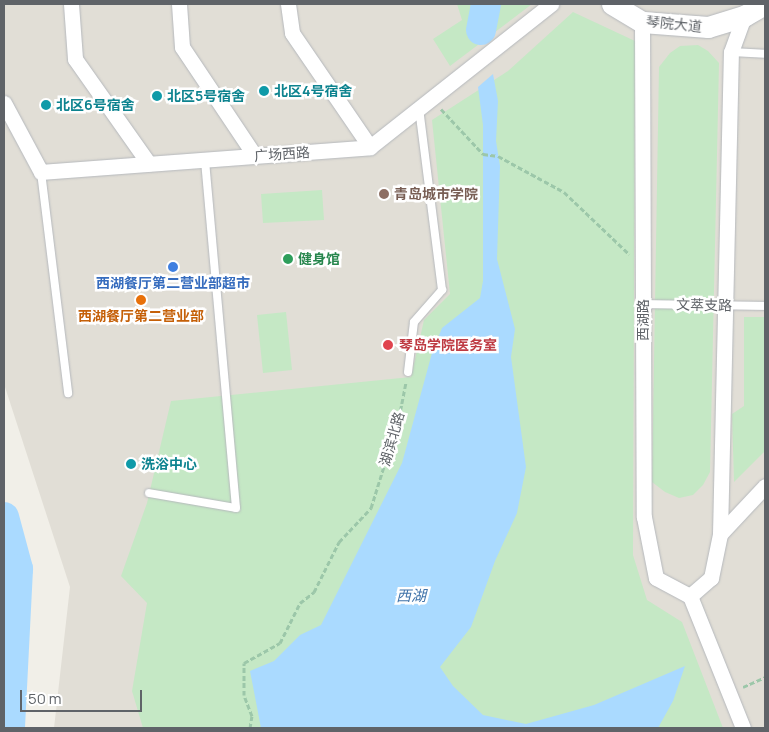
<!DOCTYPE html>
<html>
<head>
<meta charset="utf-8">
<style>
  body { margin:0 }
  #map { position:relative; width:769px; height:732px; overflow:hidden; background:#f1efe8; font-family:Manrope,"Noto Sans SC",sans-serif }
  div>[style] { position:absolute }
  .education>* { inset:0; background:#e1ded6 }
  .green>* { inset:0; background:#c5e8c5 }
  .water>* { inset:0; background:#aadaff }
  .river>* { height:30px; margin:-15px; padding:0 15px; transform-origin:15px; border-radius:15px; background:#aadaff }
  .path>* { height:3px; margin-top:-1.5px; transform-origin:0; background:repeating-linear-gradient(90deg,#9cc7a9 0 5px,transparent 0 7.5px) }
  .roads { filter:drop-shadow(0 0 1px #b5b8bc) drop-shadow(0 0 1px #b5b8bc) }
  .lane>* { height:8px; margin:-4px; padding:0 4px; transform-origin:4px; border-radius:4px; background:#fff }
  .street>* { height:15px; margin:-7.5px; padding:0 7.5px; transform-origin:7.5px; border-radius:7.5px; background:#fff }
  .secondary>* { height:21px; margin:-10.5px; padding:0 10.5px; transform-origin:10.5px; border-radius:10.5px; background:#fff }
  .dots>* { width:14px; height:14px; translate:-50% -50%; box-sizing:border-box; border:2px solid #fff; border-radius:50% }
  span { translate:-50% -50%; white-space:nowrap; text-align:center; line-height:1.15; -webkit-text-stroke:5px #fff; paint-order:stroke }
  .street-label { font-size:14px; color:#5f6368 }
  .culture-label { font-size:14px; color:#0d838f; font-weight:700 }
  .left { translate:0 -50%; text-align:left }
  .education-label { font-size:14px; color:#785e54; font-weight:700 }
  .leisure-label { font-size:14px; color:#27864d; font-weight:700 }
  .shop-label { font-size:14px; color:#366cbe; font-weight:700 }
  .food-label { font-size:14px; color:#c56008; font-weight:700 }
  .health-label { font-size:14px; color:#be3a42; font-weight:700 }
  .water-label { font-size:15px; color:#4174aa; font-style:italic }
  .frame { position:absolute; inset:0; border:5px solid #5f6368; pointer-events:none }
  .scale { position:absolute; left:20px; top:690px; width:122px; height:22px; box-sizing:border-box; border:2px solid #5f6368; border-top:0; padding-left:6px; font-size:15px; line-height:18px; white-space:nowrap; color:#5f6368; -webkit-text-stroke:4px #fff; paint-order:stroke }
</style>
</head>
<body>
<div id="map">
  <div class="education">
    <i style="clip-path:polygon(4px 4px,765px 4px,765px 728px,54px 728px,70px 587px,4px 384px)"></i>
  </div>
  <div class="green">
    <i style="clip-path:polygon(457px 4px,532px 4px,450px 66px,433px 39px,462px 20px)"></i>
    <i style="clip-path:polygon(573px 12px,635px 41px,633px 555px,647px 600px,682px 622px,723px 728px,143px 728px,132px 691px,147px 603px,121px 576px,147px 503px,171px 401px,411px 377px,424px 320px,450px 294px,432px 120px,508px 71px)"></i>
    <i style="clip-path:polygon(698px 45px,708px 51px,719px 63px,710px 472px,703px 485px,693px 495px,679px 498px,665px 492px,652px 482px,659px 67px,670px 53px,680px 46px)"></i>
    <i style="clip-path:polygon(322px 190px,324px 220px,263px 223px,261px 194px)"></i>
    <i style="clip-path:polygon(286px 312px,292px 370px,263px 373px,257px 315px)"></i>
    <i style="clip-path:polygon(744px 317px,765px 317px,765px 451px,734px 482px,732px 414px,744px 406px)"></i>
  </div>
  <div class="water">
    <i style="clip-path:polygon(493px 74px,498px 101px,496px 141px,500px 166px,497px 259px,515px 329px,511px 357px,526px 467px,517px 513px,495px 561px,471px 627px,440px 667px,453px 686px,483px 715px,526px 724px,594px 705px,685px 666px,673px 701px,658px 728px,261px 728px,250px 671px,274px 661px,300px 635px,321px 625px,402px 463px,432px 353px,442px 328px,480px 298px,483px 281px,483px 125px,478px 87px)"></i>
  </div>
  <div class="river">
    <i style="left:481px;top:30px;width:26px;rotate:-79deg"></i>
    <i style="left:4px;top:517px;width:54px;rotate:74.9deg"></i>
    <i style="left:18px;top:569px;width:159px;rotate:92.9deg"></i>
  </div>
  <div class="path">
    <i style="left:441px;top:109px;width:62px;rotate:47deg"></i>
    <i style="left:483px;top:154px;width:15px;rotate:8deg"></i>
    <i style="left:498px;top:156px;width:75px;rotate:28.6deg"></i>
    <i style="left:564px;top:192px;width:90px;rotate:43.6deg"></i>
    <i style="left:743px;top:687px;width:24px;rotate:-24deg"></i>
    <i style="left:250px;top:728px;width:12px;rotate:-81deg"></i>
    <i style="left:252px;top:716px;width:22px;rotate:-111deg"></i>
    <i style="left:244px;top:695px;width:32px;rotate:-90deg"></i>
    <i style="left:244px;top:663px;width:41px;rotate:-29.1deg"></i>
    <i style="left:280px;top:643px;width:45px;rotate:-63.4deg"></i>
    <i style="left:300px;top:603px;width:18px;rotate:-38deg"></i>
    <i style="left:314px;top:592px;width:56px;rotate:-63.4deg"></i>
    <i style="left:339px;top:542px;width:47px;rotate:-46.7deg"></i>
    <i style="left:371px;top:508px;width:94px;rotate:-72.7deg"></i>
    <i style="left:399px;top:418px;width:37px;rotate:-79deg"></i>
  </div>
  <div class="roads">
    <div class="lane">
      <i style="left:731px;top:52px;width:34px;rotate:3deg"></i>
      <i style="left:41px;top:172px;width:223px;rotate:83deg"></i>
      <i style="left:643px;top:304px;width:122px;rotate:0.9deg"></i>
      <i style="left:408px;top:372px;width:50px;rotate:-83.2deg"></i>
      <i style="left:414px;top:322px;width:43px;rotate:-48.8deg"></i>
      <i style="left:442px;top:290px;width:183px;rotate:-97.2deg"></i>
      <i style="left:149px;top:493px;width:88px;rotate:9.8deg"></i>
      <i style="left:236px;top:508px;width:349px;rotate:-95.1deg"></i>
    </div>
    <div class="street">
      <i style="left:71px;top:4px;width:55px;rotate:85.8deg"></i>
      <i style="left:75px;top:59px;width:128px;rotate:54.8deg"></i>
      <i style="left:179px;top:4px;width:43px;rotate:86deg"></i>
      <i style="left:182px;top:47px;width:131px;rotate:56.2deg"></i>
      <i style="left:288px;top:4px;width:29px;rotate:82deg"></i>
      <i style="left:292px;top:33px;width:138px;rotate:55.6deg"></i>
      <i style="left:642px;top:22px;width:495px;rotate:89.8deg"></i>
      <i style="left:644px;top:517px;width:62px;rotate:78.9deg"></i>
      <i style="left:656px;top:578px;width:38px;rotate:28deg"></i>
      <i style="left:690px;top:596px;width:28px;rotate:-41deg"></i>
      <i style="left:711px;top:578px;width:45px;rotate:-78.4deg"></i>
      <i style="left:720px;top:534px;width:482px;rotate:-88.7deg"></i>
      <i style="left:731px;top:52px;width:38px;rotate:-70deg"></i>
      <i style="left:4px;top:103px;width:78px;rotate:61.8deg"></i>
      <i style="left:41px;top:172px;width:330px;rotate:-4.3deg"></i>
      <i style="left:370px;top:147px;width:231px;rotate:-38.3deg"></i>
      <i style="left:720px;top:534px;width:66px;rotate:-46.8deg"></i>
      <i style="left:690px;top:596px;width:142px;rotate:68.1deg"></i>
    </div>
    <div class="secondary">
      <i style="left:612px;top:4px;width:35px;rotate:31deg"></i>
      <i style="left:642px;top:22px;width:66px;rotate:4.3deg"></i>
      <i style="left:708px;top:27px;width:38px;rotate:-17deg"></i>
      <i style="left:744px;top:16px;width:24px;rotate:-30deg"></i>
    </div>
  </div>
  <div class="dots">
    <i style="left:264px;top:91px;background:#0f9aa8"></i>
    <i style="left:157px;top:96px;background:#0f9aa8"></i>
    <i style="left:46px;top:105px;background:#0f9aa8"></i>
    <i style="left:384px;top:194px;background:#8d6e63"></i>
    <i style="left:288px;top:259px;background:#2e9e5b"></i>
    <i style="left:173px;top:267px;background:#3f7fe0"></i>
    <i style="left:141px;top:300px;background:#e8710a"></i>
    <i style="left:388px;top:345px;background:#e0444e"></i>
    <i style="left:131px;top:464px;background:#0f9aa8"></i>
  </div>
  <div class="street-label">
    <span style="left:674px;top:24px;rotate:6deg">琴院大道</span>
    <span style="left:282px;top:154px;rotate:-4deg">广场西路</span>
    <span style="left:704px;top:305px;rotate:1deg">文萃支路</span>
    <span style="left:643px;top:320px;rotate:-90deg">西湖路</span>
    <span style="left:392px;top:439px;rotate:-74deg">湖滨北路</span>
  </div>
  <div class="culture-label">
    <span class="left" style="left:274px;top:91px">北区4号宿舍</span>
    <span class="left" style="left:167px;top:96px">北区5号宿舍</span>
    <span class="left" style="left:56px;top:105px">北区6号宿舍</span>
    <span class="left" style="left:141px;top:464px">洗浴中心</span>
  </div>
  <div class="education-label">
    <span class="left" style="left:394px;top:194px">青岛城市学院</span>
  </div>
  <div class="leisure-label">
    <span class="left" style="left:298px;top:259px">健身馆</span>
  </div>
  <div class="shop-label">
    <span style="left:173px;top:283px">西湖餐厅第二营业部超市</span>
  </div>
  <div class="food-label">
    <span style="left:141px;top:316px">西湖餐厅第二营业部</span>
  </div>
  <div class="health-label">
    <span class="left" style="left:399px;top:345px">琴岛学院医务室</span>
  </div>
  <div class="water-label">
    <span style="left:411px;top:596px">西湖</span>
  </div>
  <div class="frame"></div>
  <div class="scale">50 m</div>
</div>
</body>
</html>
